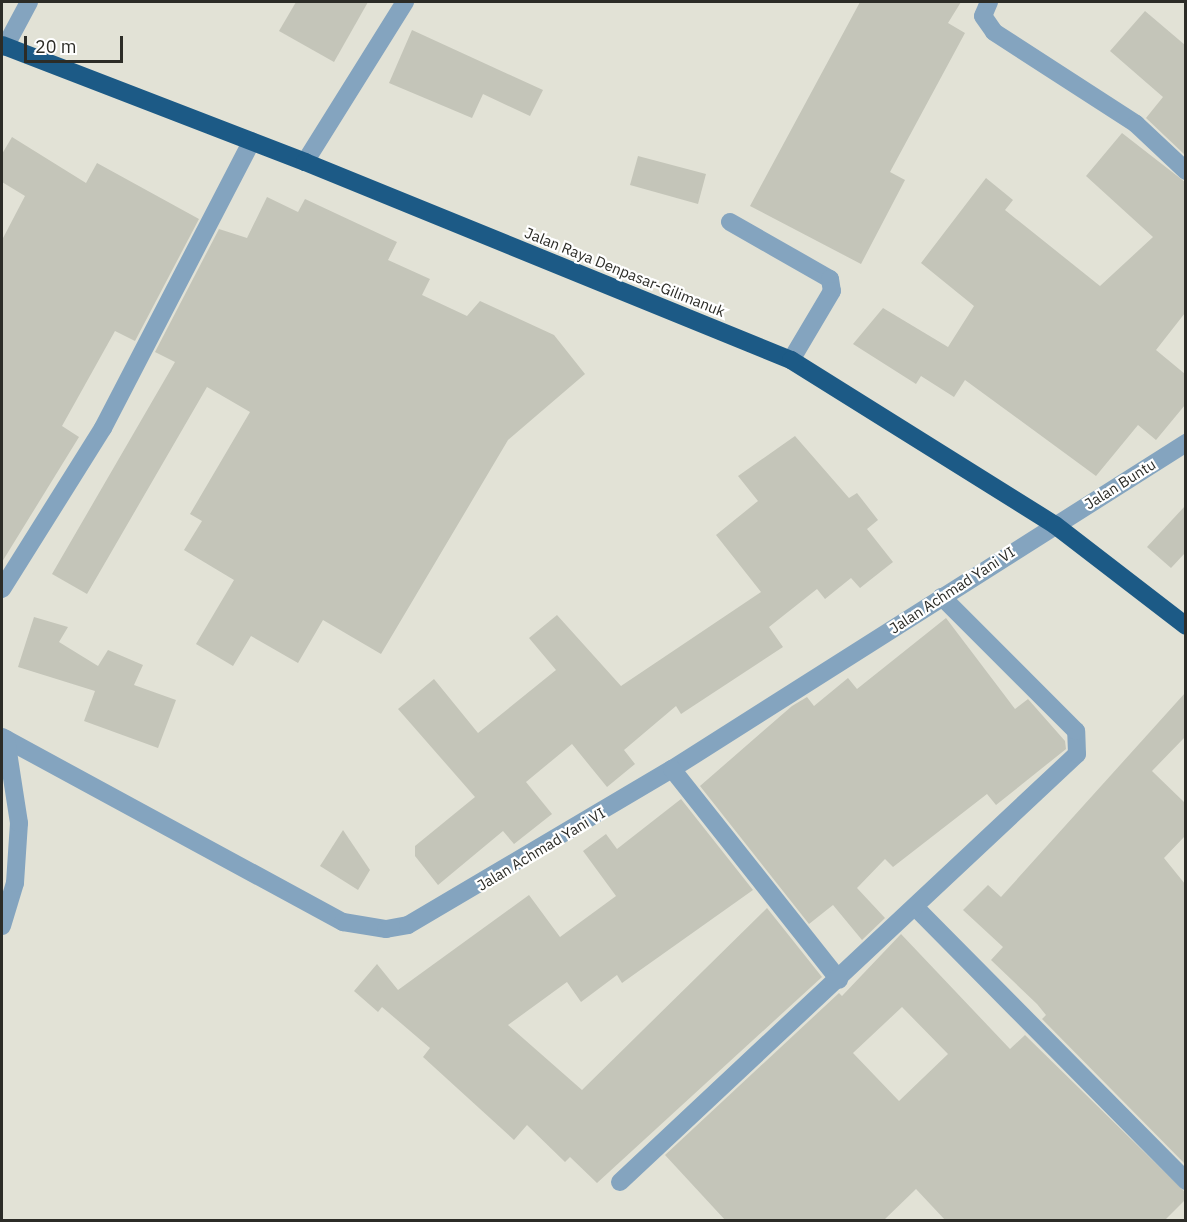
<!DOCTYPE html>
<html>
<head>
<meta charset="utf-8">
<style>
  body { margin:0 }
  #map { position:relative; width:1187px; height:1222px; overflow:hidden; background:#e2e2d6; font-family:"IBM Plex Sans",sans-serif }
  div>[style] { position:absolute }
  .building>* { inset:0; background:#c4c5b9 }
  .minor>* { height:18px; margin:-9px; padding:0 9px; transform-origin:9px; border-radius:9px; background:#84a4bf }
  .highway>* { height:18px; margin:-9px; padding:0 9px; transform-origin:9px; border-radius:9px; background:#1c5a86 }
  span { translate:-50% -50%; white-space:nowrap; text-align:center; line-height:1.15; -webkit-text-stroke:4.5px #fff; paint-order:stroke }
  .street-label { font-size:15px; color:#2c2c27 }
  .frame { position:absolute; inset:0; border:3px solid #2c2c27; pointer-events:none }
  .scale { position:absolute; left:24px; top:36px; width:99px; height:27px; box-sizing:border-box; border:3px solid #2c2c27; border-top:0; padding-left:8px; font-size:18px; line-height:21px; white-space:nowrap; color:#2c2c27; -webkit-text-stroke:4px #fff; paint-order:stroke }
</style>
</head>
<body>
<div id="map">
  <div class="building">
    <i style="clip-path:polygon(296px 2px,368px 2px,334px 62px,279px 31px)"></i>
    <i style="clip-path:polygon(860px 2px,961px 2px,948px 23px,965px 33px,890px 172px,905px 180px,861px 264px,750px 206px)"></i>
    <i style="clip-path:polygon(1145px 11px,1185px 45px,1185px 155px,1146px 118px,1163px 97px,1110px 51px)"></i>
    <i style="clip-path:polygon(412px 30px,543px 90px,530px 116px,483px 94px,472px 118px,389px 83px)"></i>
    <i style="clip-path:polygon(1122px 133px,1185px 182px,1185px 313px,1156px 350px,1185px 374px,1185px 405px,1156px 440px,1138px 425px,1096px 476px,965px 380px,954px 397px,921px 376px,916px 384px,853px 344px,883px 308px,948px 347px,974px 306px,921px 263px,986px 178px,1013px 200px,1005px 210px,1100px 286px,1153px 237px,1086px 176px)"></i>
    <i style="clip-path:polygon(12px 137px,86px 183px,97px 163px,199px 219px,135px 341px,115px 331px,62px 426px,79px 437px,2px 562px,2px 240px,25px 196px,2px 182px,2px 154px)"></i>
    <i style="clip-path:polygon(638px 156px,706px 174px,698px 204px,630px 185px)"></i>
    <i style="clip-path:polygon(267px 197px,298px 212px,305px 199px,397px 242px,388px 260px,430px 279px,422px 295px,467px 316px,480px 301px,554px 335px,585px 374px,508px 440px,381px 654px,323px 620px,298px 663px,251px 636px,233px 666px,196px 644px,234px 580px,184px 550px,202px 521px,190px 514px,250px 412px,207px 387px,87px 594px,52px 574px,175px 362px,155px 352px,219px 229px,247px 238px)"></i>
    <i style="clip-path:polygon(795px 436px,849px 498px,857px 493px,878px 520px,867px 529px,893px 562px,860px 588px,851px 578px,825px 599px,817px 589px,769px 627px,783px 647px,681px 714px,676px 706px,624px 750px,635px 764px,607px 787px,572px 744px,526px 782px,552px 814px,514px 844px,503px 831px,438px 885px,415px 856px,415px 846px,475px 797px,398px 709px,434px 679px,478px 733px,556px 670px,529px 638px,557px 615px,621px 686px,761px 592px,716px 535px,758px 501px,738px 476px)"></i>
    <i style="clip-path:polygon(1185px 506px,1185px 553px,1171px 568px,1147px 547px)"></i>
    <i style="clip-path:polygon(34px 617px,68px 627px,59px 642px,98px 666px,108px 650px,143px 665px,134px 685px,176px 700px,158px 748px,84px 721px,95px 691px,18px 667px)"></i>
    <i style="clip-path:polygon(946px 618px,1015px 709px,1028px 699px,1065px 741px,1066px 749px,996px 805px,987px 794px,893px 867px,885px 859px,857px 888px,885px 918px,862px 940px,833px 905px,809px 924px,700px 786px,792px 706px,807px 697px,814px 706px,848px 678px,857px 689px)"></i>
    <i style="clip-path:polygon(1185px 693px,1185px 737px,1152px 771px,1185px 803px,1185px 836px,1164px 858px,1185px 884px,1185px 1164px,1042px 1019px,1046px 1015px,1037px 1004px,991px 960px,1003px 947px,963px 910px,988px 885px,1001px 897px)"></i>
    <i style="clip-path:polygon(681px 799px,753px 890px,622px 983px,617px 975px,581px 1002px,567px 982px,508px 1025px,582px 1090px,767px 908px,822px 977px,597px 1183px,570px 1157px,565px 1162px,527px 1125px,514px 1140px,423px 1057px,430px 1048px,382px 1007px,378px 1012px,354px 991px,377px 964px,398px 990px,529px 895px,560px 937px,616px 896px,583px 851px,606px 834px,617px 849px)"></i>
    <i style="clip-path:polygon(343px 830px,370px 870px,358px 890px,320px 866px)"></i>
    <i style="clip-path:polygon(evenodd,901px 934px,1010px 1049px,1025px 1035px,1185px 1192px,1185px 1200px,1164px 1221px,946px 1221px,916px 1189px,883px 1221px,726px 1221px,665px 1155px,839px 993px,842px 996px,901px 934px,902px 1007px,948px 1054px,899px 1101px,853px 1053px,902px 1007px)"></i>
  </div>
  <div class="minor">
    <i style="left:989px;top:2px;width:15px;rotate:113deg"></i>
    <i style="left:983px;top:16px;width:19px;rotate:55deg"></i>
    <i style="left:994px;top:32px;width:169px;rotate:32.9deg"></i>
    <i style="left:1136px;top:124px;width:69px;rotate:43.2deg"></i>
    <i style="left:5px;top:47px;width:51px;rotate:-61.9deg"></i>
    <i style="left:305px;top:162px;width:189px;rotate:-58deg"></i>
    <i style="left:730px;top:222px;width:115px;rotate:29.7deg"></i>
    <i style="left:830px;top:279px;width:12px;rotate:81deg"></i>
    <i style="left:832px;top:291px;width:80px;rotate:120.7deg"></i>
    <i style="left:2px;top:589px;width:190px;rotate:-57.9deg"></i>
    <i style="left:103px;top:428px;width:323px;rotate:-62.6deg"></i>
    <i style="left:2px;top:737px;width:388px;rotate:28.5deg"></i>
    <i style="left:343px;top:922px;width:44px;rotate:9.2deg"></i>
    <i style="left:386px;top:929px;width:22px;rotate:-10deg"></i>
    <i style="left:408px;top:925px;width:307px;rotate:-30.6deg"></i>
    <i style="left:672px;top:769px;width:609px;rotate:-32.38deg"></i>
    <i style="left:672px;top:769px;width:269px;rotate:51.6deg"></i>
    <i style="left:917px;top:909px;width:383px;rotate:45.3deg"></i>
    <i style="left:2px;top:926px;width:45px;rotate:-73.2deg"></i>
    <i style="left:15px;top:883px;width:60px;rotate:-86.2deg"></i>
    <i style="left:19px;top:823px;width:85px;rotate:-98.8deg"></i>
    <i style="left:620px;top:1182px;width:626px;rotate:-43.12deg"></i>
    <i style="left:1077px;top:754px;width:23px;rotate:-92deg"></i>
    <i style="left:1076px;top:731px;width:190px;rotate:-135deg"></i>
  </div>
  <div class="highway">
    <i style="left:2px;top:45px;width:325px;rotate:21.1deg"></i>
    <i style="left:305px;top:162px;width:525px;rotate:22.17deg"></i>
    <i style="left:791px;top:360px;width:311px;rotate:32deg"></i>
    <i style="left:1055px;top:525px;width:165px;rotate:37.6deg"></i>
  </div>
  <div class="street-label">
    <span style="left:625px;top:272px;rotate:22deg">Jalan Raya Denpasar-Gilimanuk</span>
    <span style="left:1120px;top:484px;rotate:-32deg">Jalan Buntu</span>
    <span style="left:952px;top:590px;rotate:-33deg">Jalan Achmad Yani VI</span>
    <span style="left:541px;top:849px;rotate:-31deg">Jalan Achmad Yani VI</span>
  </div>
  <div class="frame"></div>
  <div class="scale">20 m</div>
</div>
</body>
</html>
